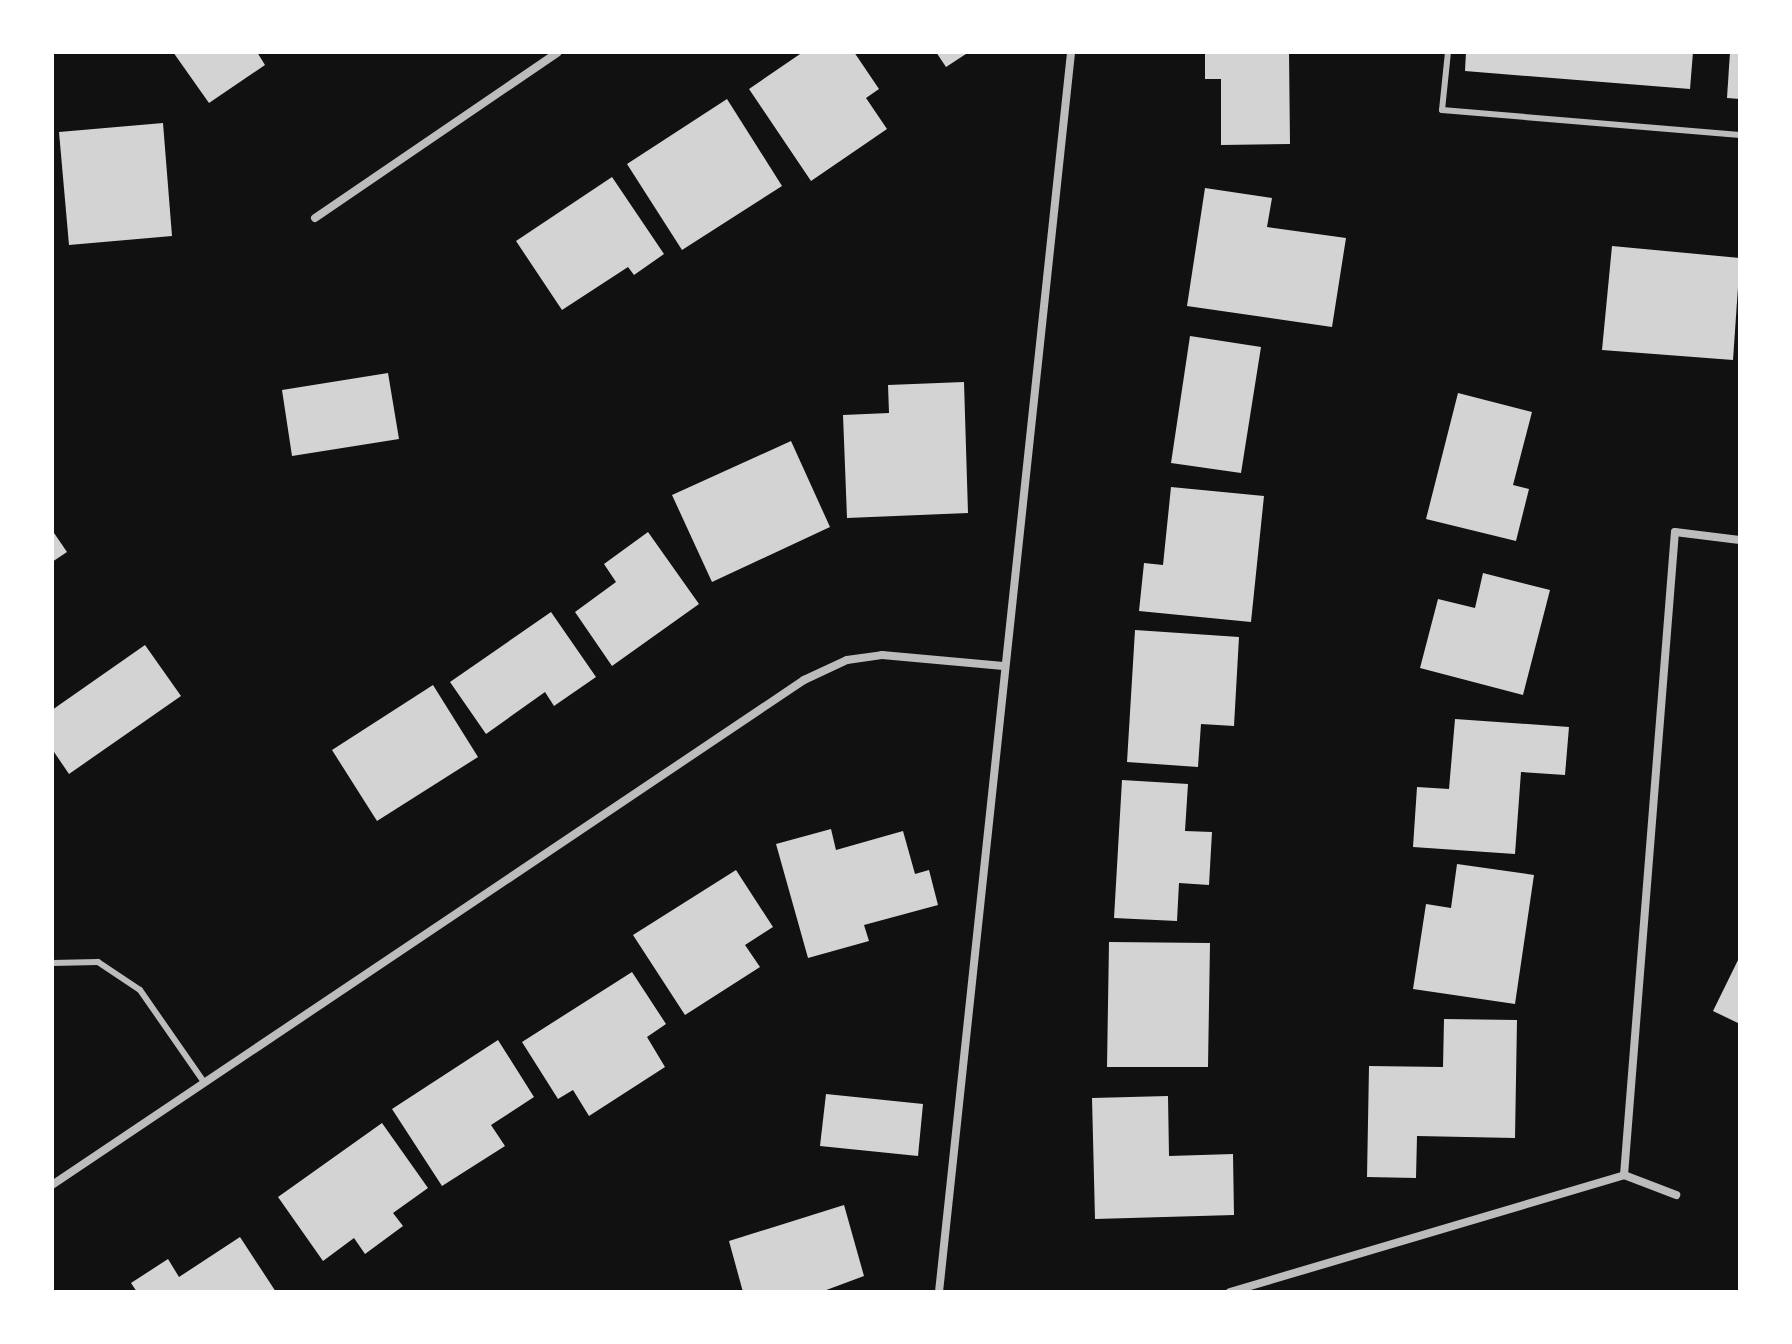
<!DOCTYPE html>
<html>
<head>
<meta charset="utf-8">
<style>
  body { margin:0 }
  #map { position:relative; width:1792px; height:1344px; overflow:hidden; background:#111; font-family:Cabin,sans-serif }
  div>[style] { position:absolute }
  .building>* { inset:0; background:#d3d3d3 }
  .service>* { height:6px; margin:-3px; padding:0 3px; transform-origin:3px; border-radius:3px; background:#bcbcbc }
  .minor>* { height:8px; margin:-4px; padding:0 4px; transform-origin:4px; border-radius:4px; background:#bcbcbc }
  span { translate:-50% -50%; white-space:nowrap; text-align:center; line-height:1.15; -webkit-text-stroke:7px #fff; paint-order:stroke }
  .frame { position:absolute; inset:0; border:54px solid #fff; pointer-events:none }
</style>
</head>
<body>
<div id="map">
  <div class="building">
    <i style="clip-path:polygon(173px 52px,257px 52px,265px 65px,209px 103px)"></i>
    <i style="clip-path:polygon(803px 52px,854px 52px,879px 89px,866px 98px,887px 129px,811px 181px,749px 89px)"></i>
    <i style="clip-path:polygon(936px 52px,969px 52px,946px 67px)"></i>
    <i style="clip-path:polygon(1205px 52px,1289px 52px,1290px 144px,1221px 145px,1221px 79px,1205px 79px)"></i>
    <i style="clip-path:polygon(1466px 52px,1693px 52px,1690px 89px,1465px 71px)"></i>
    <i style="clip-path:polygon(1730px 52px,1740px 52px,1740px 99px,1727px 98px)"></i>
    <i style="clip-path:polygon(727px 99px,782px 186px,682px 250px,627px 164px)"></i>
    <i style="clip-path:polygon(163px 123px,172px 236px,69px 245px,59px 132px)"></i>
    <i style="clip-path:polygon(612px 177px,664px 254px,634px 275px,628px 267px,562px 310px,516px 241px)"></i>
    <i style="clip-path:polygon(1205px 188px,1272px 198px,1267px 227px,1346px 238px,1332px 327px,1187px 306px)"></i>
    <i style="clip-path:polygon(1612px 246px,1740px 258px,1733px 360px,1602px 350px)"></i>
    <i style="clip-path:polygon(1190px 336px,1261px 347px,1241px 473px,1171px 463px)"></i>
    <i style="clip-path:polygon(388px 373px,399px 439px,292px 456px,282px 390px)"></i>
    <i style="clip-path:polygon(964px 382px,968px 513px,847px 518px,843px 415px,889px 413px,888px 385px)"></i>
    <i style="clip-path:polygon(1458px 393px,1532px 412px,1513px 485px,1529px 489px,1516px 541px,1426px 519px)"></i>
    <i style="clip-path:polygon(791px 441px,830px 527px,712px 582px,672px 495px)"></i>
    <i style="clip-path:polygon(1171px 487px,1264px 496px,1251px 622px,1139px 611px,1144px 563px,1163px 565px)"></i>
    <i style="clip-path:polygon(52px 530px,67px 552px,52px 562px)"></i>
    <i style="clip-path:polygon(648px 532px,699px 604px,612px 666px,575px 612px,616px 582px,604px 564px)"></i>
    <i style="clip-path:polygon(1483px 573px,1550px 590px,1523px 695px,1420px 668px,1438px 599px,1475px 608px)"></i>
    <i style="clip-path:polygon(551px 612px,596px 677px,554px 706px,545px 692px,486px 734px,450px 682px)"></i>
    <i style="clip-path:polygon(1135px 630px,1239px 637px,1234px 726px,1201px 724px,1198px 767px,1127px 762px)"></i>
    <i style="clip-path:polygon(145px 645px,181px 696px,69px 774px,52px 749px,52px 710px)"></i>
    <i style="clip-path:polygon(433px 685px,478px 757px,377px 821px,332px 750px)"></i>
    <i style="clip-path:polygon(1455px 719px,1569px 727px,1565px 775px,1521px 772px,1515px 854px,1413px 847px,1417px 787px,1449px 789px)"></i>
    <i style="clip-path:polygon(1122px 780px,1188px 784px,1185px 831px,1212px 832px,1209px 885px,1179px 883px,1177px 921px,1114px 918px)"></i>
    <i style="clip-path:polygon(831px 829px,836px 850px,903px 831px,915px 874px,929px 870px,938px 905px,864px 925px,869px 941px,808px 958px,776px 844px)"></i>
    <i style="clip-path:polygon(1457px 864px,1534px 875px,1515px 1004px,1413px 989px,1426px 904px,1451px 908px)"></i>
    <i style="clip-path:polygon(736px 870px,773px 927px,745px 945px,760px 967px,685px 1015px,633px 935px)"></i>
    <i style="clip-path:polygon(1109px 942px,1210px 943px,1208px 1067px,1107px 1067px)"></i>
    <i style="clip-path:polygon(1740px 956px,1740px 1024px,1713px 1011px)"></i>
    <i style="clip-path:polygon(632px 972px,666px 1024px,647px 1037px,665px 1067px,589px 1116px,573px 1090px,558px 1099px,522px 1042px)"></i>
    <i style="clip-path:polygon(1444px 1019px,1517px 1020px,1515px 1138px,1417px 1136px,1416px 1178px,1367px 1177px,1369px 1066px,1443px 1067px)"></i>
    <i style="clip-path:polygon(498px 1040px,534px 1097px,491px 1125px,505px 1146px,442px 1186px,392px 1109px)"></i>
    <i style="clip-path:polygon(826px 1094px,923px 1104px,918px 1156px,820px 1146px)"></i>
    <i style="clip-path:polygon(1168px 1096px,1169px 1156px,1233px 1154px,1234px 1215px,1095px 1219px,1092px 1098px)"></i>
    <i style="clip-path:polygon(382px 1123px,428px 1188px,393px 1213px,403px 1226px,365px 1254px,354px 1238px,323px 1261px,278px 1197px)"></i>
    <i style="clip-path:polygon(844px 1205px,864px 1276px,821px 1292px,743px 1292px,729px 1241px)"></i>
    <i style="clip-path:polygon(240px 1237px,276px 1292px,137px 1292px,131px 1283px,168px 1259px,179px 1277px)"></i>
  </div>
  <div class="service">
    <i style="left:1448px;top:52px;width:58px;rotate:95.9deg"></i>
    <i style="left:1442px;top:110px;width:299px;rotate:4.8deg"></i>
    <i style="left:52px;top:963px;width:46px;rotate:-1.2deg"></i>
    <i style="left:98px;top:962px;width:50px;rotate:33.7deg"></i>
    <i style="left:140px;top:990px;width:112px;rotate:55.2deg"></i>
  </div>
  <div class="minor">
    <i style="left:315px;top:218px;width:294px;rotate:-34.3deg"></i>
    <i style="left:1624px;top:1175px;width:645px;rotate:-85.47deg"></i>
    <i style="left:1675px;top:532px;width:65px;rotate:7deg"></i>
    <i style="left:1624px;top:1175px;width:56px;rotate:21deg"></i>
    <i style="left:52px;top:1185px;width:906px;rotate:-33.88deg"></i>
    <i style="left:804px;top:680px;width:47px;rotate:-24.9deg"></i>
    <i style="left:847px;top:660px;width:35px;rotate:-8deg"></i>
    <i style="left:882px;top:655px;width:122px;rotate:5.2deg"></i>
    <i style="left:939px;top:1292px;width:1247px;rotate:-83.92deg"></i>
    <i style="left:1230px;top:1292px;width:411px;rotate:-16.5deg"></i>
  </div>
  <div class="frame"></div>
</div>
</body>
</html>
